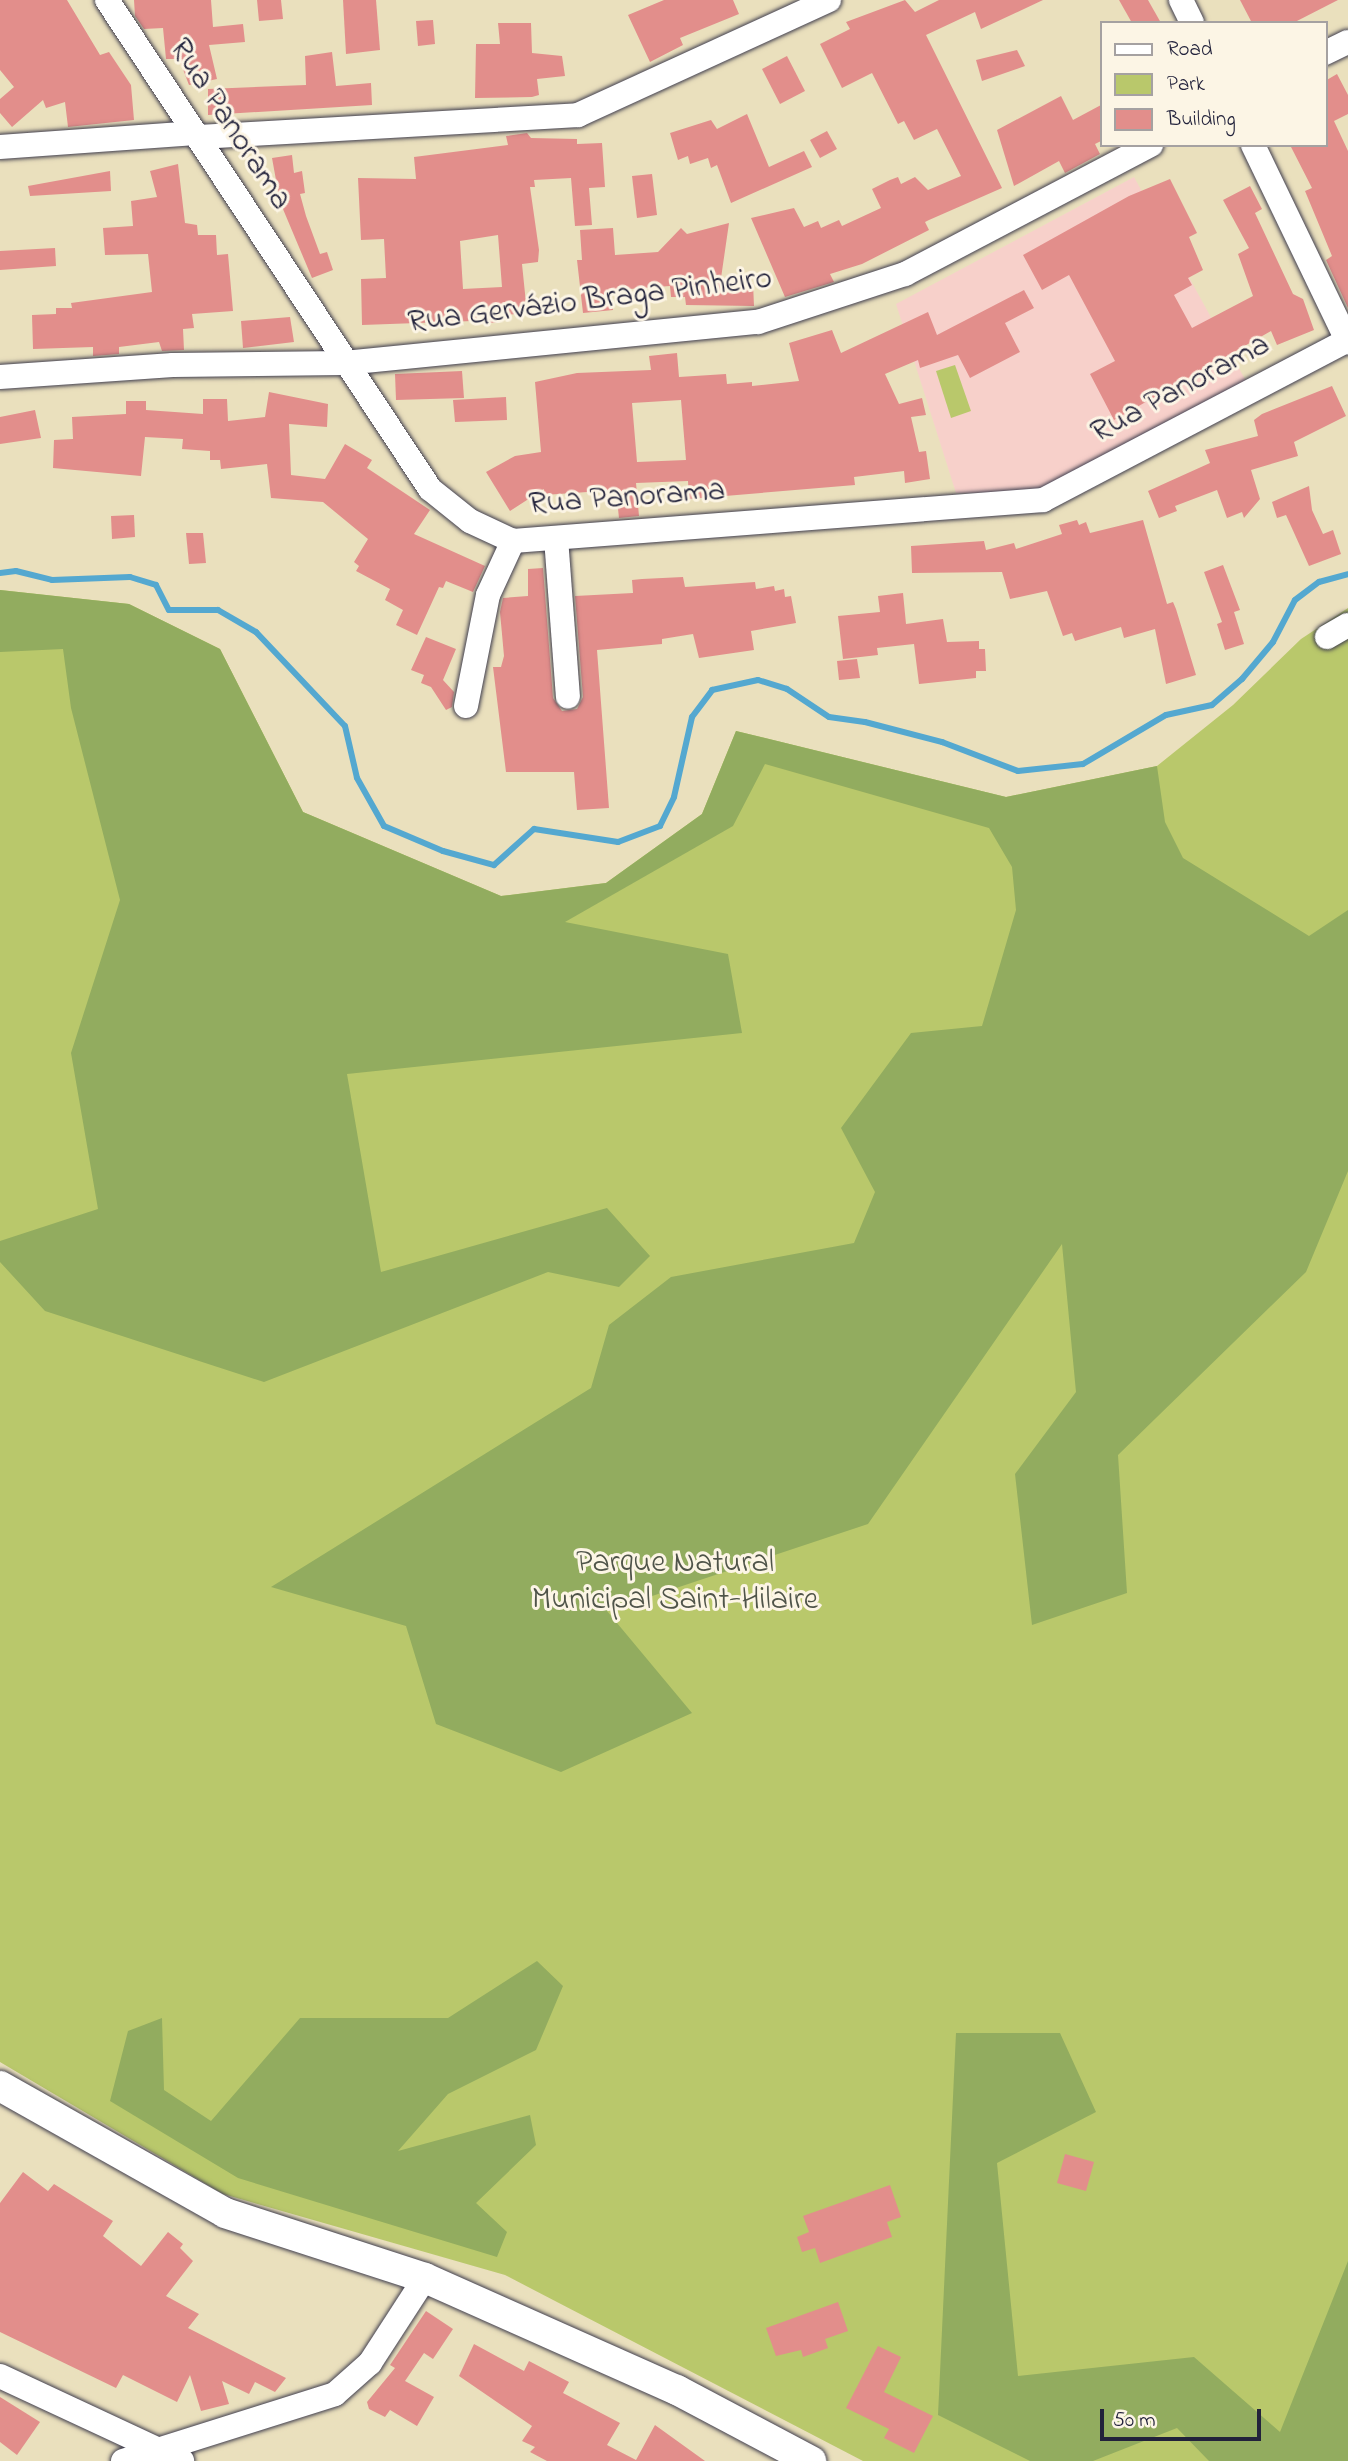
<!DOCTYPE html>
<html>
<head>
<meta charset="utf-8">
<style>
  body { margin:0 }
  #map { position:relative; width:1348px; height:2461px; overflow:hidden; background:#eae0bd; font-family:"Indie Flower",sans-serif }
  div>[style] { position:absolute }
  .built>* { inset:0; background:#f7d0ca }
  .green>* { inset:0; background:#b9c86b }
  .forest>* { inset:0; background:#92ac5f }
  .stream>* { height:6px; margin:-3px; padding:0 3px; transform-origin:3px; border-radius:3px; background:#54a8d0 }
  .building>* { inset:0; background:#e28e8b }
  .roads { filter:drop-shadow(0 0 2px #403e4e) drop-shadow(0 0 2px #403e4e) }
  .minor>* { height:24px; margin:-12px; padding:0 12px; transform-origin:12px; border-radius:12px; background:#fff }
  .major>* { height:30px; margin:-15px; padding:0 15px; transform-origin:15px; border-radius:15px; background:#fff }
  span { translate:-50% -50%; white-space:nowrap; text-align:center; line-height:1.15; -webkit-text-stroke:6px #fcf5e5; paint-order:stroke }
  .street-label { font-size:32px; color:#22223b }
  .park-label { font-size:32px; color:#4f5449 }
  .legend { position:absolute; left:1100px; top:21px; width:228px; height:126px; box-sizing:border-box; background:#fcf5e5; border:2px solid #a5a1a1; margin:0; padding:9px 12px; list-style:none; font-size:21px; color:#22223b }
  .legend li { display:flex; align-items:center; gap:14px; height:35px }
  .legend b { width:35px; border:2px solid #a5a1a1 }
  .scale { position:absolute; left:1100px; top:2409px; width:161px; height:32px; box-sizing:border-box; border:4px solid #22223b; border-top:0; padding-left:9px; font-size:21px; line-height:24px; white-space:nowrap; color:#22223b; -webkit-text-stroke:5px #fcf5e5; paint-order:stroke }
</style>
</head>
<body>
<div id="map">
  <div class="built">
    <i style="clip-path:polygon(1134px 177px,1247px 383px,1041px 492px,956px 493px,896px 304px)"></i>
  </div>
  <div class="green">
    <i style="clip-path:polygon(955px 365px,971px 411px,951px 418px,936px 371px)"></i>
    <i style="clip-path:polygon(0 590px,129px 604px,220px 649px,303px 812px,501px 896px,606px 883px,702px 814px,736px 731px,1006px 797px,1157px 766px,1233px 705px,1301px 639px,1348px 608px,1348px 2461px,863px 2461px,505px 2275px,223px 2194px,0 2062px)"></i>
  </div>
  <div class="forest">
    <i style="clip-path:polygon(0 590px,129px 604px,220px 649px,303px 812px,501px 896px,606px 883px,702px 814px,736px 731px,1006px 797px,1157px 766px,1165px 822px,1183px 858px,1309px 936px,1348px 910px,1348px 1171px,1306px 1272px,1118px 1455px,1127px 1593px,1032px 1625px,1015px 1474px,1076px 1392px,1062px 1244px,868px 1524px,607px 1611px,692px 1713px,561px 1772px,436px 1724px,406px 1626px,271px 1587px,591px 1388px,609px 1325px,671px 1277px,854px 1243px,875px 1192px,841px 1128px,911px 1033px,982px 1026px,1016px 910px,1012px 867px,989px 828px,765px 764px,733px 826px,565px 922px,728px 954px,742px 1033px,347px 1074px,381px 1272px,607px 1208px,650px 1256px,619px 1287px,548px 1272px,264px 1382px,45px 1311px,0 1262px,0 1241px,98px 1209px,71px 1053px,120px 900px,71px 708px,63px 649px,0 652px)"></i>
    <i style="clip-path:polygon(537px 1961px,563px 1986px,536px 2050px,448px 2094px,398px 2151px,530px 2115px,536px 2145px,476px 2203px,507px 2232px,497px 2257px,238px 2178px,110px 2101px,128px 2031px,162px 2018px,164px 2090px,211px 2121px,300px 2018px,448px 2018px)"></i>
    <i style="clip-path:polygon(956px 2033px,1060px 2033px,1096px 2112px,997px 2163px,1018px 2376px,1194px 2357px,1280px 2432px,1348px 2261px,1348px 2461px,1209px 2461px,1177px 2428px,1093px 2461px,1030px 2461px,938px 2415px)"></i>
  </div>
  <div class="stream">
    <i style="left:0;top:573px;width:16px;rotate:-7deg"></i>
    <i style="left:16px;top:571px;width:37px;rotate:14deg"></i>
    <i style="left:52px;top:580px;width:78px;rotate:-2.2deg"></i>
    <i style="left:130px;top:577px;width:27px;rotate:17deg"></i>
    <i style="left:156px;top:585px;width:28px;rotate:63deg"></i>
    <i style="left:169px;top:610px;width:49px"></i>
    <i style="left:218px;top:610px;width:44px;rotate:30.1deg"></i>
    <i style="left:256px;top:632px;width:129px;rotate:46.6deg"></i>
    <i style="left:345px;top:726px;width:53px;rotate:77deg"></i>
    <i style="left:357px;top:778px;width:55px;rotate:60.6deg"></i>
    <i style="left:384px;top:826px;width:64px;rotate:23deg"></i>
    <i style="left:443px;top:851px;width:53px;rotate:15.4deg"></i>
    <i style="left:494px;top:865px;width:54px;rotate:-42deg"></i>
    <i style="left:534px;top:829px;width:85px;rotate:8.8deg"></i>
    <i style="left:618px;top:842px;width:45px;rotate:-20.9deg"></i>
    <i style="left:660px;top:826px;width:32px;rotate:-64deg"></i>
    <i style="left:674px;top:797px;width:82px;rotate:-77.3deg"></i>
    <i style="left:692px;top:717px;width:34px;rotate:-53deg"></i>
    <i style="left:712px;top:690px;width:47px;rotate:-12.3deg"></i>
    <i style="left:758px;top:680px;width:30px;rotate:17deg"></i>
    <i style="left:787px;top:689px;width:50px;rotate:33.7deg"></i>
    <i style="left:829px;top:717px;width:36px;rotate:8deg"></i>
    <i style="left:865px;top:722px;width:80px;rotate:14.6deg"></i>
    <i style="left:942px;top:742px;width:81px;rotate:20.9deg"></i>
    <i style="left:1018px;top:771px;width:65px;rotate:-6.1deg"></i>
    <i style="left:1083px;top:764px;width:96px;rotate:-30.6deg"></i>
    <i style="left:1166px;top:715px;width:47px;rotate:-12.3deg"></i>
    <i style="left:1212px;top:705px;width:40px;rotate:-41deg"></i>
    <i style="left:1242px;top:679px;width:48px;rotate:-50deg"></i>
    <i style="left:1273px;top:642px;width:47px;rotate:-62.4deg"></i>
    <i style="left:1295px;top:600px;width:30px;rotate:-37deg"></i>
    <i style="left:1319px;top:582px;width:30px;rotate:-15deg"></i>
  </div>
  <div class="building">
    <i style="clip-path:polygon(0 0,67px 0,100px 55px,109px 52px,131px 85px,134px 120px,68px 127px,65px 102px,46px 108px,43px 100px,12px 127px,0 113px,0 99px,14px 87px,0 70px)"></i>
    <i style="clip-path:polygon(134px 0,211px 0,213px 27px,243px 24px,245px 42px,209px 45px,217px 79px,189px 85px,179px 59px,166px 59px,163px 28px,144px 29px,135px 16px)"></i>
    <i style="clip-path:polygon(257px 0,281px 0,283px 19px,259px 21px)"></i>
    <i style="clip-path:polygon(343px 0,376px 0,380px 50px,346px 54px)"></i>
    <i style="clip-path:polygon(664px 0,733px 0,739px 14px,680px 38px,683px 45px,650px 62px,628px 15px)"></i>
    <i style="clip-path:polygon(905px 0,915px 12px,939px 0,1043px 0,981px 29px,975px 12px,926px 35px,1002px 188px,929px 220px,925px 222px,929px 230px,862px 264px,830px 274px,834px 282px,785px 297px,751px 218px,794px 208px,804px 227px,818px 221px,821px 228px,839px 220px,842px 226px,881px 208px,872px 189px,890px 180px,898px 177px,901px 184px,915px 177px,928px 190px,961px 176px,937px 129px,914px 140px,904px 121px,898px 124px,872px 73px,842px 88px,820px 44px,850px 29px,846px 22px)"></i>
    <i style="clip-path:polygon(1119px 0,1148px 0,1161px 23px,1132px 23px)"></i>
    <i style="clip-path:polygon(1240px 0,1338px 0,1293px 23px,1252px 23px)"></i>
    <i style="clip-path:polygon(433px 20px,435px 44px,418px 46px,416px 21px)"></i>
    <i style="clip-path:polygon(498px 23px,531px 23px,532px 53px,562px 56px,565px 76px,537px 79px,539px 95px,532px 97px,475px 98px,476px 44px,500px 44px)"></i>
    <i style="clip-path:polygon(1017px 50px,1025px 66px,982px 81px,976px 60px)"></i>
    <i style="clip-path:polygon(332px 52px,336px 86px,371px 83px,372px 105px,208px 115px,208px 89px,306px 85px,305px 56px)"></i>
    <i style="clip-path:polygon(787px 56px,805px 91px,780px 104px,762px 69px)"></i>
    <i style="clip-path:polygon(1337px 74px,1348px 95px,1348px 114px,1334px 121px,1348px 151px,1348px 308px,1331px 271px,1326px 260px,1332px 256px,1305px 191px,1312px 188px,1290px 145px,1325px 145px,1325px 81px)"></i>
    <i style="clip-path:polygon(1061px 96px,1073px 120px,1101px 105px,1101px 141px,1095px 144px,1100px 154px,1065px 173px,1059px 161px,1014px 186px,997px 130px)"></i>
    <i style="clip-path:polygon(747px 114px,769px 167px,804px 151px,812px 167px,731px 203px,717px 165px,711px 168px,708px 158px,690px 164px,688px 156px,678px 160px,670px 133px,711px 120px,717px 129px)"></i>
    <i style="clip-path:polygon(827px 131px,837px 149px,820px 158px,810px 140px)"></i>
    <i style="clip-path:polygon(evenodd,527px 133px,531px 138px,577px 139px,577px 144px,602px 143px,605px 187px,589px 188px,592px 225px,575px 226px,571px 178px,534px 180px,535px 187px,530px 187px,539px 250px,538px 262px,522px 264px,527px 313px,504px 315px,499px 322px,474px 325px,473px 321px,362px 325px,361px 279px,386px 278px,384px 239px,361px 240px,358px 178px,416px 179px,414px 157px,508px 145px,506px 136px,527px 133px,498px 235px,502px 287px,463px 289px,460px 241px,498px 235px)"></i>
    <i style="clip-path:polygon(292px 155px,294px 173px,302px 171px,305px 193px,300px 194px,306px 216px,320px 254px,327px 252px,333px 270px,312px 278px,280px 202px,272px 158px)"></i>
    <i style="clip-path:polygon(178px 164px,185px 223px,197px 225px,198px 235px,216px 235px,217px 255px,228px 254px,233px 311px,192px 314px,194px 328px,183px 329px,184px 350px,162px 351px,159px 342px,119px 347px,119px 354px,93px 356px,93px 347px,33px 349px,32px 315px,56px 314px,56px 308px,72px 308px,71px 303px,152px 292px,148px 254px,105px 255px,103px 228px,133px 226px,131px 201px,157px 197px,150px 171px)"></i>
    <i style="clip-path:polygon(110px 171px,111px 191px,30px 196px,28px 186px)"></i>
    <i style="clip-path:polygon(652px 174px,657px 215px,637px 218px,632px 176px)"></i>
    <i style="clip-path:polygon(1170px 179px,1197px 233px,1189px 237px,1203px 270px,1188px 278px,1192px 285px,1174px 295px,1192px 328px,1253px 296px,1238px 254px,1249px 248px,1223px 200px,1250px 186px,1262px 209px,1255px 213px,1293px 294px,1303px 299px,1314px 330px,1277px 345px,1271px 331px,1114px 420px,1090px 374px,1115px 361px,1069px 275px,1042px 290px,1023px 255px,1129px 196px)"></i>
    <i style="clip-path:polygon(729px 223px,720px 285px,753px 283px,754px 306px,686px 305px,685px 297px,671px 297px,670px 286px,616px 290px,611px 293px,613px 310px,583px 313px,577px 260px,582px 260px,580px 230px,613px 228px,615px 255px,658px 252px,681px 228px,687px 234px)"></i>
    <i style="clip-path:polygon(55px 248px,56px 266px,0 270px,0 251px)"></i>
    <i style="clip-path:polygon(evenodd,1024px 290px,1034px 308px,1005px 323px,1020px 352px,970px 378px,958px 355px,920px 368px,918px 360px,885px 374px,899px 404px,922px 398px,926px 415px,911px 417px,919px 452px,926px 451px,930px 479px,905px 483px,904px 471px,854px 477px,855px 485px,689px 499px,688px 481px,636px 483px,639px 516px,619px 518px,616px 490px,544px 495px,544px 489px,510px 511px,486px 472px,515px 456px,541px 452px,535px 382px,577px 373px,651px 370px,649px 356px,677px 353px,679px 377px,726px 374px,727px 384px,752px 382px,752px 386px,799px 381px,789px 343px,832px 330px,841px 353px,928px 312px,937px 335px,1024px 290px,681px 400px,686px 460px,637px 462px,632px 403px,681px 400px)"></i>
    <i style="clip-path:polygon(290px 317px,294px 342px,243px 348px,241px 321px)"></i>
    <i style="clip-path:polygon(462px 371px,464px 398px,396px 400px,395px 374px)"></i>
    <i style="clip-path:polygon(1332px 386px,1346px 416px,1294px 442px,1298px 456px,1251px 470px,1260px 499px,1244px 518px,1242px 512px,1227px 518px,1217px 490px,1175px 506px,1177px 511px,1159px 518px,1148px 491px,1210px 463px,1205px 450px,1258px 436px,1254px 420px,1262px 414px)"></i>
    <i style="clip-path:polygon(269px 392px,328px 404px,327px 427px,289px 424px,291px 475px,325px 479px,345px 444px,372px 460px,367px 468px,430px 510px,414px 534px,485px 566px,473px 592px,446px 581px,443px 588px,439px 587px,417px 635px,396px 625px,403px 610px,385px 600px,390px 589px,356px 571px,359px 566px,354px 562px,368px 539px,323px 502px,271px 498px,267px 464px,221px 469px,220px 460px,210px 460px,210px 451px,182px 449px,183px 439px,145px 437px,141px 476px,53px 468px,54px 440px,73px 439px,72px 417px,126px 414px,126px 401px,146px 401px,146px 410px,203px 414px,203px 399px,227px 399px,228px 421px,265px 417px)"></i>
    <i style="clip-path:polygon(506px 397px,507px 420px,455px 422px,453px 400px)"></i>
    <i style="clip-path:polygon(35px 410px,41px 438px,0 444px,0 417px)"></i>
    <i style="clip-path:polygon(1309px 486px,1312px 510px,1323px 534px,1333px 530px,1341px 554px,1309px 566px,1286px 515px,1277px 518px,1272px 502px)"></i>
    <i style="clip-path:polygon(134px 515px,135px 537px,112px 539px,111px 516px)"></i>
    <i style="clip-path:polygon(1077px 520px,1079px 525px,1086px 522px,1090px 533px,1143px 520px,1167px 604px,1173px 602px,1176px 609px,1196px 675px,1166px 684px,1155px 629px,1124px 638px,1121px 627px,1075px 641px,1072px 633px,1063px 636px,1047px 591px,1010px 599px,1002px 572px,912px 573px,911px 546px,984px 541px,986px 550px,1014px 543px,1016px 549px,1062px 534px,1059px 525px)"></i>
    <i style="clip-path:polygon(186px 533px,203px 533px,206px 563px,189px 564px)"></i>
    <i style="clip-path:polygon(1223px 565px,1240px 610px,1234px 612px,1244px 644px,1225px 650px,1217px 624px,1222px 622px,1204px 572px)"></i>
    <i style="clip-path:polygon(543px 568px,553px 698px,562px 711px,577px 709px,583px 697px,575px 596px,633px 593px,632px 580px,642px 579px,683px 577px,685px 587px,755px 582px,756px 589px,774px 586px,775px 591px,784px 589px,785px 597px,791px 596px,796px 623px,751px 631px,754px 650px,699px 658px,693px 634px,662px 639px,662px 644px,597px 650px,609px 808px,577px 810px,574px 772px,506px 772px,493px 667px,501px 667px,504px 656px,500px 612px,503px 598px,528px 596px,528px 569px)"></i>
    <i style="clip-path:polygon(903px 593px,906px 624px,943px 619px,947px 642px,979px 641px,979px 649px,985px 649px,986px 671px,976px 671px,976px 678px,919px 684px,914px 644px,877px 648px,878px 655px,843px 659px,838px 616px,880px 612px,878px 596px)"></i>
    <i style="clip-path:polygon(426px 637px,456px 649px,443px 680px,454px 692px,452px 707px,446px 710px,431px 687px,421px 683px,424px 675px,411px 670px)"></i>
    <i style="clip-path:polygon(857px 659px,860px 678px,839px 680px,837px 661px)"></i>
    <i style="clip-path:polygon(1065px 2154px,1094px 2162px,1086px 2191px,1057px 2183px)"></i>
    <i style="clip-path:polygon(23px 2172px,48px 2191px,54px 2184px,113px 2221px,103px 2236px,141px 2266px,168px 2232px,183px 2244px,180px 2248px,193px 2261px,166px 2296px,199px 2314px,188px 2328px,286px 2378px,275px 2392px,255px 2382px,249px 2394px,222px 2381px,229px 2404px,201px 2411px,190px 2375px,177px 2402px,123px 2375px,116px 2388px,0 2332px,0 2203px)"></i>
    <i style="clip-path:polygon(890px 2185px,901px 2217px,887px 2222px,892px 2237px,820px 2263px,815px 2248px,802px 2252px,797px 2237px,809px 2232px,803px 2216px)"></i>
    <i style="clip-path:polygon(838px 2302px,848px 2331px,825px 2339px,828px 2348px,803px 2357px,801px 2350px,776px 2356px,766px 2328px)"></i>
    <i style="clip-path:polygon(426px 2311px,453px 2329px,433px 2359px,424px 2353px,405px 2381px,434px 2397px,417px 2426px,390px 2410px,385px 2417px,369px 2409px,367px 2402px,395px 2368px,390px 2365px)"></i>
    <i style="clip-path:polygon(474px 2344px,524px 2371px,529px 2361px,569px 2382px,563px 2393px,620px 2423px,607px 2445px,636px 2460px,655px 2425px,705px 2461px,547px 2461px,530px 2452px,535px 2447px,522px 2441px,532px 2426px,459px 2376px)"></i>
    <i style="clip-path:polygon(878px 2346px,901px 2357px,884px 2392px,933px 2416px,914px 2453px,884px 2438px,889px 2429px,846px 2408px)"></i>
    <i style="clip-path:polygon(0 2397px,40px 2422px,17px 2455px,0 2442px)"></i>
  </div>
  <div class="roads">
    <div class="minor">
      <i style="left:107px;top:0;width:586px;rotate:56.55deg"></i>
      <i style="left:430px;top:489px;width:51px;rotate:38.7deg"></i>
      <i style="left:470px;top:521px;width:47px;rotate:24.9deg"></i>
      <i style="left:513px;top:541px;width:532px;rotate:-4.42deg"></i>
      <i style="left:1043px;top:500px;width:344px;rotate:-27.7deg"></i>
      <i style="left:1181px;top:0;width:25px;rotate:64deg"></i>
      <i style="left:1325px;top:53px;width:25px;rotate:-26deg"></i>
      <i style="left:199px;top:137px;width:380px;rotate:-3.3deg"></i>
      <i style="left:578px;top:115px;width:276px;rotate:-24.6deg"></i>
      <i style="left:1253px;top:145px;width:219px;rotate:64.3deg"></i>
      <i style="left:0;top:147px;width:196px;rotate:-4.1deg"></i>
      <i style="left:0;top:377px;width:173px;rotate:-4deg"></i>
      <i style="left:173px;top:365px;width:171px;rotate:-0.7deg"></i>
      <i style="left:344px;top:363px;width:416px;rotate:-5.7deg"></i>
      <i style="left:758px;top:322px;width:155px;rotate:-18.1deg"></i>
      <i style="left:905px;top:274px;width:278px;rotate:-27.7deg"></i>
      <i style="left:556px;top:538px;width:159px;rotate:85.7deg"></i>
      <i style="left:1327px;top:637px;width:24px;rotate:-30deg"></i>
      <i style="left:466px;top:706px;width:113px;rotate:-78.8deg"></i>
      <i style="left:488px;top:595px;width:60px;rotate:-65.2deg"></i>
      <i style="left:0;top:2376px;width:201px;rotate:25deg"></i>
      <i style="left:123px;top:2461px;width:222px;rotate:-17.5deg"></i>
      <i style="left:335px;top:2394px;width:47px;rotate:-41.5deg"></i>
      <i style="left:370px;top:2363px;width:101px;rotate:-57.1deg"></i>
    </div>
    <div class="major">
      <i style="left:0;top:2086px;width:258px;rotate:29.4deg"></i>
      <i style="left:225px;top:2213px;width:210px;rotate:18deg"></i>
      <i style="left:425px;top:2278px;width:276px;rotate:24deg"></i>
      <i style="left:677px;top:2390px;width:152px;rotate:27.9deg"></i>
    </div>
  </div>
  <div class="street-label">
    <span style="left:229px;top:125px;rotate:57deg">Rua Panorama</span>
    <span style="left:590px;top:302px;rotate:-7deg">Rua Gervázio Braga Pinheiro</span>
    <span style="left:1181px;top:390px;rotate:-28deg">Rua Panorama</span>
    <span style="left:627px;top:499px;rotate:-4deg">Rua Panorama</span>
  </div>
  <div class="park-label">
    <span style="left:675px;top:1583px">Parque Natural<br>Municipal Saint-Hilaire</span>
  </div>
  <ul class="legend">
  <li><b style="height:9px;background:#fff"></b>Road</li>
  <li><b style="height:19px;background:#b9c86b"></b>Park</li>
  <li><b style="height:19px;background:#e28e8b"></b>Building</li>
  </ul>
  <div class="scale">50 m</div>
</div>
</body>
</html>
